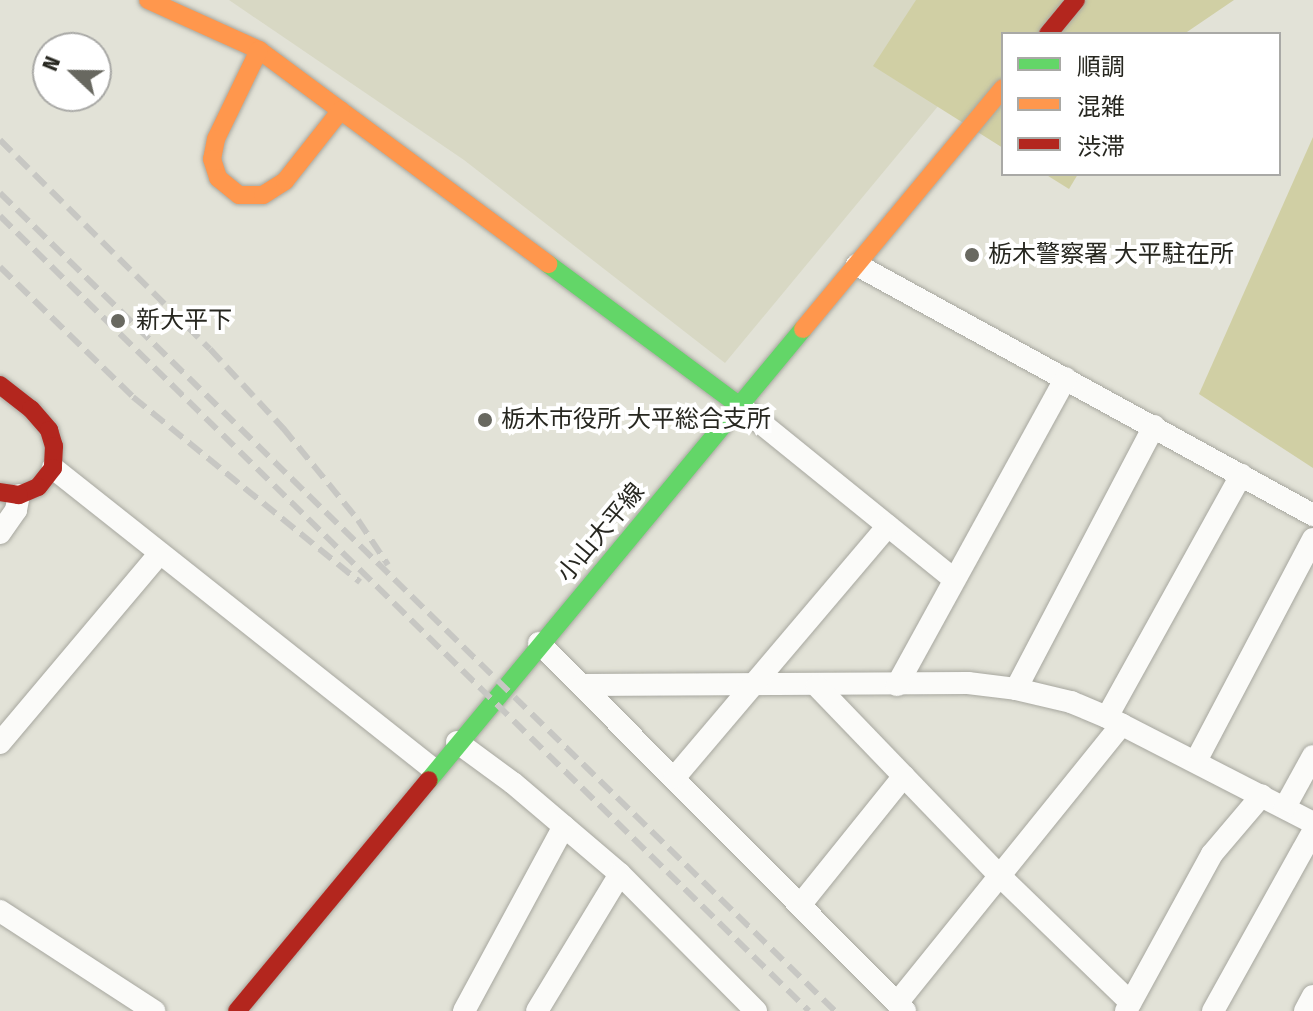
<!DOCTYPE html>
<html>
<head>
<meta charset="utf-8">
<style>
  body { margin:0 }
  #map { position:relative; width:1313px; height:1011px; overflow:hidden; background:#e2e2d7; font-family:"Fira Sans Condensed","Noto Sans JP",sans-serif }
  div>[style] { position:absolute }
  .built>* { inset:0; background:#d8d8c4 }
  .green>* { inset:0; background:#d0cfa4 }
  .roads { filter:drop-shadow(0 0 2px #a7a79f) drop-shadow(0 0 2px #a7a79f) }
  .street>* { height:22px; margin:-11px; padding:0 11px; transform-origin:11px; border-radius:11px; background:#fbfbf9 }
  .fast>* { height:18px; margin:-9px; padding:0 9px; transform-origin:9px; border-radius:9px; background:#63d668 }
  .slow>* { height:18px; margin:-9px; padding:0 9px; transform-origin:9px; border-radius:9px; background:#ff974d }
  .jam>* { height:18px; margin:-9px; padding:0 9px; transform-origin:9px; border-radius:9px; background:#b3261e }
  .rail>* { height:6px; margin-top:-3px; transform-origin:0; background:repeating-linear-gradient(90deg,#c7c7c3 0 16px,transparent 0 24px) }
  .dots>* { width:22px; height:22px; translate:-50% -50%; box-sizing:border-box; border:4px solid #fff; border-radius:50% }
  span { translate:-50% -50%; white-space:nowrap; text-align:center; line-height:1.15; -webkit-text-stroke:8px #fff; paint-order:stroke }
  .poi-label { font-size:24px; color:#272720 }
  .left { translate:0 -50%; text-align:left }
  .street-label { font-size:24px; color:#272720 }
  .legend { position:absolute; left:1001px; top:32px; width:280px; height:144px; box-sizing:border-box; background:#fff; border:2px solid #a9a9a6; margin:0; padding:10px 14px; list-style:none; font-size:24px; color:#272720 }
  .legend li { display:flex; align-items:center; gap:16px; height:40px }
  .legend b { width:40px; border:2px solid #a9a9a6 }
  .north { position:absolute; left:32px; top:32px; width:80px; height:80px; box-sizing:border-box; background:#fff; border:2px solid #a9a9a6; border-radius:50%; rotate:292deg; font-size:22px; font-weight:700; line-height:32px; text-align:center; color:#272720 }
  .north::after { content:''; display:block; margin:auto; width:28px; height:36px; background:#686860; clip-path:polygon(50% 0,100% 100%,50% 72%,0 100%) }
</style>
</head>
<body>
<div id="map">
  <div class="built">
    <i style="clip-path:polygon(229px 0,1026px 0,725px 363px,464px 160px)"></i>
  </div>
  <div class="green">
    <i style="clip-path:polygon(916px 0,1234px 0,1184px 34px,1003px 34px,1003px 148px,873px 66px)"></i>
    <i style="clip-path:polygon(1313px 137px,1313px 468px,1199px 394px)"></i>
    <i style="clip-path:polygon(1045px 174px,1078px 174px,1069px 189px)"></i>
  </div>
  <div class="roads">
    <div class="street">
      <i style="left:857px;top:265px;width:520px;rotate:28.73deg"></i>
      <i style="left:740px;top:406px;width:275px;rotate:39deg"></i>
      <i style="left:53px;top:468px;width:486px;rotate:38.4deg"></i>
      <i style="left:0;top:533px;width:28px;rotate:-55deg"></i>
      <i style="left:16px;top:510px;width:15px;rotate:-79deg"></i>
      <i style="left:539px;top:643px;width:519px;rotate:45.16deg"></i>
      <i style="left:582px;top:685px;width:386px;rotate:-0.3deg"></i>
      <i style="left:968px;top:683px;width:48px;rotate:7.1deg"></i>
      <i style="left:1016px;top:689px;width:57px;rotate:13.3deg"></i>
      <i style="left:1071px;top:702px;width:39px;rotate:23deg"></i>
      <i style="left:1107px;top:717px;width:232px;rotate:27.2deg"></i>
      <i style="left:897px;top:685px;width:350px;rotate:-61.2deg"></i>
      <i style="left:817px;top:686px;width:265px;rotate:46.1deg"></i>
      <i style="left:1001px;top:877px;width:180px;rotate:44.1deg"></i>
      <i style="left:1016px;top:689px;width:297px;rotate:-62.3deg"></i>
      <i style="left:1107px;top:717px;width:277px;rotate:-61deg"></i>
      <i style="left:457px;top:742px;width:69px;rotate:36.2deg"></i>
      <i style="left:513px;top:783px;width:140px;rotate:40.4deg"></i>
      <i style="left:620px;top:874px;width:193px;rotate:45.2deg"></i>
      <i style="left:0;top:743px;width:248px;rotate:-49.9deg"></i>
      <i style="left:1196px;top:761px;width:251px;rotate:-62.2deg"></i>
      <i style="left:675px;top:777px;width:329px;rotate:-49.7deg"></i>
      <i style="left:1285px;top:807px;width:58px;rotate:-61.2deg"></i>
      <i style="left:801px;top:904px;width:164px;rotate:-51.2deg"></i>
      <i style="left:0;top:911px;width:184px;rotate:33deg"></i>
      <i style="left:897px;top:1003px;width:358px;rotate:-51.1deg"></i>
      <i style="left:464px;top:1011px;width:210px;rotate:-61.6deg"></i>
      <i style="left:537px;top:1011px;width:160px;rotate:-58.8deg"></i>
      <i style="left:1126px;top:1011px;width:179px;rotate:-61.3deg"></i>
      <i style="left:1212px;top:854px;width:77px;rotate:-49.7deg"></i>
      <i style="left:1213px;top:1011px;width:206px;rotate:-60.9deg"></i>
      <i style="left:1305px;top:1011px;width:17px;rotate:-62deg"></i>
    </div>
    <div class="fast">
      <i style="left:548px;top:264px;width:239px;rotate:36.5deg"></i>
      <i style="left:429px;top:780px;width:586px;rotate:-50.33deg"></i>
    </div>
    <div class="slow">
      <i style="left:148px;top:0;width:122px;rotate:24.2deg"></i>
      <i style="left:259px;top:50px;width:360px;rotate:36.5deg"></i>
      <i style="left:259px;top:50px;width:99px;rotate:115.8deg"></i>
      <i style="left:216px;top:139px;width:20px;rotate:101deg"></i>
      <i style="left:212px;top:159px;width:20px;rotate:72deg"></i>
      <i style="left:218px;top:178px;width:27px;rotate:39deg"></i>
      <i style="left:239px;top:195px;width:24px"></i>
      <i style="left:263px;top:195px;width:26px;rotate:-32deg"></i>
      <i style="left:285px;top:181px;width:90px;rotate:-51.7deg"></i>
      <i style="left:803px;top:329px;width:313px;rotate:-50.3deg"></i>
    </div>
    <div class="jam">
      <i style="left:1048px;top:34px;width:44px;rotate:-50.5deg"></i>
      <i style="left:0;top:385px;width:39px;rotate:38deg"></i>
      <i style="left:31px;top:409px;width:28px;rotate:49deg"></i>
      <i style="left:49px;top:430px;width:17px;rotate:73deg"></i>
      <i style="left:54px;top:446px;width:22px;rotate:93deg"></i>
      <i style="left:53px;top:468px;width:24px;rotate:128deg"></i>
      <i style="left:38px;top:487px;width:21px;rotate:157deg"></i>
      <i style="left:19px;top:495px;width:19px;rotate:-171deg"></i>
      <i style="left:237px;top:1011px;width:300px;rotate:-50.3deg"></i>
    </div>
  </div>
  <div class="rail">
    <i style="left:0;top:140px;width:296px;rotate:44.9deg"></i>
    <i style="left:210px;top:349px;width:108px;rotate:47.3deg"></i>
    <i style="left:283px;top:428px;width:119px;rotate:50.8deg"></i>
    <i style="left:358px;top:520px;width:54px;rotate:56.3deg"></i>
    <i style="left:0;top:193px;width:1169px;rotate:44.41deg"></i>
    <i style="left:0;top:216px;width:1134px;rotate:44.5deg"></i>
    <i style="left:0;top:267px;width:186px;rotate:44.3deg"></i>
    <i style="left:133px;top:397px;width:293px;rotate:39.2deg"></i>
  </div>
  <div class="dots">
    <i style="left:972px;top:255px;background:#686860"></i>
    <i style="left:118px;top:321px;background:#686860"></i>
    <i style="left:485px;top:420px;background:#686860"></i>
  </div>
  <div class="poi-label">
    <span class="left" style="left:988px;top:255px">栃木警察署 大平駐在所</span>
    <span class="left" style="left:136px;top:321px">新大平下</span>
    <span class="left" style="left:501px;top:420px">栃木市役所 大平総合支所</span>
  </div>
  <div class="street-label">
    <span style="left:601px;top:533px;rotate:-50deg">小山大平線</span>
  </div>
  <ul class="legend">
  <li><b style="height:10px;background:#63d668"></b>順調</li>
  <li><b style="height:10px;background:#ff974d"></b>混雑</li>
  <li><b style="height:10px;background:#b3261e"></b>渋滞</li>
  </ul>
  <div class="north">N</div>
</div>
</body>
</html>
